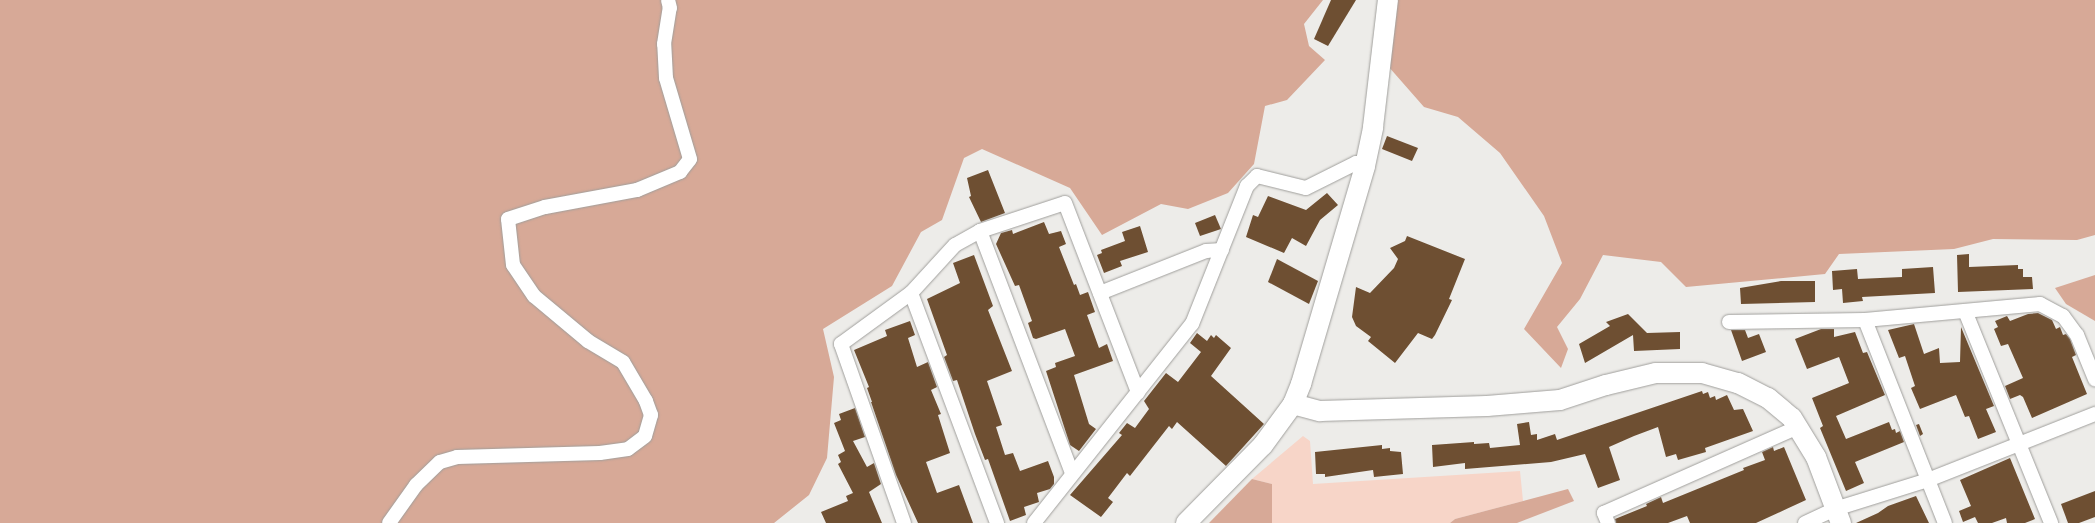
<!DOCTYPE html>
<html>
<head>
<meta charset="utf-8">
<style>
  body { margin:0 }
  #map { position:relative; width:2095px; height:523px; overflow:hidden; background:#edece9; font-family:Mulish,sans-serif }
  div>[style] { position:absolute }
  .green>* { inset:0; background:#f7d5c8 }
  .forest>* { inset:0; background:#d7a997 }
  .building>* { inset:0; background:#6e4f32 }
  .roads { filter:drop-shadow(0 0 1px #a09f9c) drop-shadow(0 0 1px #a09f9c) }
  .street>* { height:14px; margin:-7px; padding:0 7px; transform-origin:7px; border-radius:7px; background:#fff }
  .secondary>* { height:20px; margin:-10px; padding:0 10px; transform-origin:10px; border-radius:10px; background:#fff }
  span { translate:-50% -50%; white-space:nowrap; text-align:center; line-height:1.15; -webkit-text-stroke:4px #fbf9f6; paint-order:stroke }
</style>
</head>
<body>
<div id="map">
  <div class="green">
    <i style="clip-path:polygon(1303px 436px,1310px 441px,1313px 484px,1520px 471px,1523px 501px,1455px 519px,1450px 523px,1272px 523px,1272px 484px,1252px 479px)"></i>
  </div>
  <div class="forest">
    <i style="clip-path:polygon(0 0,1323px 0,1304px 24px,1309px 46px,1325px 60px,1287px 100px,1265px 106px,1254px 164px,1228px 193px,1188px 209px,1161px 204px,1102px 235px,1070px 188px,982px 149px,964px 158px,942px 220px,921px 232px,892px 286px,823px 329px,834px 377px,827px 458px,809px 495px,774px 523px,0 523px)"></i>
    <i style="clip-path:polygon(1397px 0,2095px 0,2095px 235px,2077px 240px,1993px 239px,1954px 249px,1839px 254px,1825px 274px,1686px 287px,1661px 262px,1603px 255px,1580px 299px,1557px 327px,1568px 349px,1561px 368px,1524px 329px,1562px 263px,1544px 216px,1500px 153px,1458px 117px,1424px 107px,1388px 66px)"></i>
    <i style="clip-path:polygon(2095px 275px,2095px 321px,2066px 304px,2055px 288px)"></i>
    <i style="clip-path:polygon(1252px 479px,1272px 484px,1272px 523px,1209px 523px)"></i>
    <i style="clip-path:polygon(1568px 489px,1574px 501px,1517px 523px,1450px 523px,1455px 519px)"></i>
  </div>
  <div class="building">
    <i style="clip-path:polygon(1331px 0,1356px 0,1328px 46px,1314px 39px)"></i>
    <i style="clip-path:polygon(1387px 136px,1418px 148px,1412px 161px,1382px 149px)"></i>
    <i style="clip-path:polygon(988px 170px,1005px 213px,981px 222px,969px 197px,971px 196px,967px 178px)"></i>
    <i style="clip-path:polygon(1327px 193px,1338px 205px,1320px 220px,1306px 246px,1292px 238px,1284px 253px,1246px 237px,1253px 215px,1258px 217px,1268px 196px,1306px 210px)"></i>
    <i style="clip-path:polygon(1215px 215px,1221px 229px,1200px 236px,1195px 223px)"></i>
    <i style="clip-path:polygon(1044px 222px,1049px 234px,1061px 231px,1066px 244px,1059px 247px,1074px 285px,1076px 284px,1080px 295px,1088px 292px,1095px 312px,1087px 315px,1099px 348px,1107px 344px,1113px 361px,1074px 375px,1089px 424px,1096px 429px,1079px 451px,1070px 445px,1046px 371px,1056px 367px,1055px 363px,1075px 356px,1065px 329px,1036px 339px,1033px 338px,1028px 323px,1032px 321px,1019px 285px,1015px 286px,996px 244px,1001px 233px,1012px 230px,1013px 234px)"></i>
    <i style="clip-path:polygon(1140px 226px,1148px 252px,1120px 261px,1122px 266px,1104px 273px,1097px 255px,1102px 253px,1101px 250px,1125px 241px,1122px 232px)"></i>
    <i style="clip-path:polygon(1407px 236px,1465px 259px,1449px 299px,1452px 300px,1435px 335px,1432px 339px,1418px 333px,1395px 363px,1368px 341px,1371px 337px,1356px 326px,1352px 317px,1356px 287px,1370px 293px,1394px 268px,1398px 259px,1390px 248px,1405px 241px)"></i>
    <i style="clip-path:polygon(1969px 254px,1969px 267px,2018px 265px,2018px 269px,2023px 269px,2023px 277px,2032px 277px,2033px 289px,1958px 292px,1957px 255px)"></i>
    <i style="clip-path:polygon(974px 255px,993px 306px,988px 310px,1012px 371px,987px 381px,1002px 425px,996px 427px,1005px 455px,1013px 453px,1020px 471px,1048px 461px,1054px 477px,1054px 484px,1050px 489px,1037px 493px,1039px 502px,1024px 507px,1026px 515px,1010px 521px,988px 459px,985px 460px,975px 434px,957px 380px,953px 381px,944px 357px,947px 355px,927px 299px,960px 283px,953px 263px)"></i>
    <i style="clip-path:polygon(1277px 259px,1318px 281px,1309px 304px,1268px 282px)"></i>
    <i style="clip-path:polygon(1933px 267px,1935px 293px,1862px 297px,1863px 301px,1843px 303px,1842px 289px,1833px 290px,1832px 271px,1857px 269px,1858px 279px,1902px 277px,1902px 269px)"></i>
    <i style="clip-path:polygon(1781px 281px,1815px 281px,1815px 302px,1741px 304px,1740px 288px)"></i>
    <i style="clip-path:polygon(2038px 313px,2052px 320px,2056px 329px,2060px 327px,2063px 335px,2066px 334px,2070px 339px,2076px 355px,2072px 357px,2087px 394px,2032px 418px,2023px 397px,2020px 395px,2010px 399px,2005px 386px,2023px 378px,2008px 344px,2001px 346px,1994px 329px,1998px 327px,1995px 321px,2007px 316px,2010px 321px,2028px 314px)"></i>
    <i style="clip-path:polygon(1628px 314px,1647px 333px,1680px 332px,1680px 349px,1634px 351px,1633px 335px,1585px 363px,1579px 344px,1610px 326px,1606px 322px)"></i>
    <i style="clip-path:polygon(910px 321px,915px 335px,908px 338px,917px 367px,928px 362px,937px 387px,931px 390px,941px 414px,938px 415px,950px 453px,926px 462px,937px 493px,959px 485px,973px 523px,918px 523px,896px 475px,871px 402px,872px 402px,867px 388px,869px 387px,854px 350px,887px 336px,885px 330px)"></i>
    <i style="clip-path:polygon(1914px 324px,1924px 354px,1939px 348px,1940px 363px,1960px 362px,1961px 327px,1994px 406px,1986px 409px,1996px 432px,1978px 439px,1969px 416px,1965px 417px,1956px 395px,1920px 409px,1911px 388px,1915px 386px,1905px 356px,1899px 358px,1888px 330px)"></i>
    <i style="clip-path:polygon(1821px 329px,1834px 329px,1834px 337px,1855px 332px,1863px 353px,1867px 352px,1885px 395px,1836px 416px,1846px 439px,1889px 422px,1892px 430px,1895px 429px,1896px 433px,1900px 431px,1904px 442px,1855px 462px,1864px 483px,1846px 491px,1820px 428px,1823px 426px,1812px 398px,1849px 383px,1839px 357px,1807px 369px,1795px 339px)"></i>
    <i style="clip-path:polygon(1731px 330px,1745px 330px,1748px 338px,1759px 334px,1766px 352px,1742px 361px)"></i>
    <i style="clip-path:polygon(1197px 333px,1207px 341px,1211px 335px,1214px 338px,1216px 335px,1231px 348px,1211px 376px,1264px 424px,1226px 466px,1177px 422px,1172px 429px,1169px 426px,1130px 476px,1127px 473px,1108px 498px,1113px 502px,1101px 517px,1070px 495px,1122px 435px,1119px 433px,1127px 423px,1135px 428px,1149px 409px,1144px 401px,1166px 373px,1178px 382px,1201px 352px,1190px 343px)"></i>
    <i style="clip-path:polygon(1702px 391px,1703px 394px,1708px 392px,1710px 398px,1715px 396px,1716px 400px,1727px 395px,1734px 410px,1743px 409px,1753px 431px,1705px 448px,1706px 452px,1678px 460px,1676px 454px,1666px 457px,1658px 427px,1634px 436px,1609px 447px,1620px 480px,1598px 488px,1585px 454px,1551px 462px,1465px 469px,1465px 463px,1433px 467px,1432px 445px,1474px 442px,1474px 444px,1489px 443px,1490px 448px,1520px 445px,1517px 424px,1529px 422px,1531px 435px,1537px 434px,1537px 440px,1555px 434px,1557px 440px)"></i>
    <i style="clip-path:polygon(855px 408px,865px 437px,853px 441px,867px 467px,874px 463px,881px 484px,869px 492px,882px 523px,826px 523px,821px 512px,848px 501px,846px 496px,853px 493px,838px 464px,841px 462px,838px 455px,845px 451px,834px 423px,841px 420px,839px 414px)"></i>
    <i style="clip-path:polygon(1919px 424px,1923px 434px,1920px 436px,1916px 425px)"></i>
    <i style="clip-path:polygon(1382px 445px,1382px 449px,1390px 448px,1390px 451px,1401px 452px,1403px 474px,1374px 477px,1373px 470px,1325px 477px,1325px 474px,1316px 474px,1315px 452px)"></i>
    <i style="clip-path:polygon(1773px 447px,1774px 451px,1784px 447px,1806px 500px,1756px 523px,1690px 523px,1687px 516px,1668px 523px,1616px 523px,1615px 519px,1647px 506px,1646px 504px,1661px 497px,1663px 503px,1744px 470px,1743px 468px,1765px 460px,1762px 452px)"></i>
    <i style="clip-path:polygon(2010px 458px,2035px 519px,2025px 523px,2007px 523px,2006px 518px,1992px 523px,1978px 523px,1975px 517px,1963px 522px,1959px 511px,1971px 506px,1960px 480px)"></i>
    <i style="clip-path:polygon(2095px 491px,2095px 517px,2079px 523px,2068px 523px,2061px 504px)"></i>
    <i style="clip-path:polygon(1916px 496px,1929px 523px,1856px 523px,1878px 513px,1888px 506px)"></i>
  </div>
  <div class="roads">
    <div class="street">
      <i style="left:980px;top:231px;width:259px;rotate:69.2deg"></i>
      <i style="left:911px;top:293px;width:246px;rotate:69.5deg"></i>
      <i style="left:1100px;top:293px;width:114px;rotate:-21.6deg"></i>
      <i style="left:1206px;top:251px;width:16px;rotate:-4deg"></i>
      <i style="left:1965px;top:311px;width:229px;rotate:67.9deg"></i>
      <i style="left:1865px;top:320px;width:218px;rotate:68.5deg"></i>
      <i style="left:1729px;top:322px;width:136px;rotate:-0.8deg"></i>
      <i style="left:1865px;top:320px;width:176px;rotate:-5.2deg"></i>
      <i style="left:2040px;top:304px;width:26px;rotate:28deg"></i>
      <i style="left:2063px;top:316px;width:24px;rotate:54deg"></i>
      <i style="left:2077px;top:335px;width:48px;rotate:67.8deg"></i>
      <i style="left:389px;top:523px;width:47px;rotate:-54.6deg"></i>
      <i style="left:416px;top:485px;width:33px;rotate:-44deg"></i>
      <i style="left:440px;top:462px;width:18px;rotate:-16deg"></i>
      <i style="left:457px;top:457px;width:143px;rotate:-1.6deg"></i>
      <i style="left:600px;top:453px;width:28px;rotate:-8deg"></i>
      <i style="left:628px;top:449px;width:21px;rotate:-37deg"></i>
      <i style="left:645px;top:436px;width:22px;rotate:-74deg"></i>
      <i style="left:651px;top:415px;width:15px;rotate:-110deg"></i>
      <i style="left:646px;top:401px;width:45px;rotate:-120.5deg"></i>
      <i style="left:623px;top:362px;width:41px;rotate:-149deg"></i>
      <i style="left:588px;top:341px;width:70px;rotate:-140.2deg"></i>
      <i style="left:534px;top:296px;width:37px;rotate:-124deg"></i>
      <i style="left:513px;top:265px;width:46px;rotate:-96.2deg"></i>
      <i style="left:508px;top:219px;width:39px;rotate:-18deg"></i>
      <i style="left:545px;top:207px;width:94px;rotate:-10.5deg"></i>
      <i style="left:637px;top:190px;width:47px;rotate:-22.7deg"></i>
      <i style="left:680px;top:172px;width:16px;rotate:-52deg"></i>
      <i style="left:690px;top:159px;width:84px;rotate:-106.5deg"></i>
      <i style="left:666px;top:78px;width:34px;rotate:-93deg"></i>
      <i style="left:664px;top:44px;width:36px;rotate:-81deg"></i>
      <i style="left:670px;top:8px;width:8px;rotate:-104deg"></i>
      <i style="left:904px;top:523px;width:190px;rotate:-109.4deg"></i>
      <i style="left:841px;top:344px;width:87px;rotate:-36.1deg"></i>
      <i style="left:911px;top:293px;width:65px;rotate:-47.5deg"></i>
      <i style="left:955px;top:245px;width:29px;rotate:-29deg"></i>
      <i style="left:980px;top:231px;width:89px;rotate:-18.2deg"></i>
      <i style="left:1065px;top:203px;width:203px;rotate:68.9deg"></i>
      <i style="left:1034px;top:523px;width:254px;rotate:-51.6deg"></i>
      <i style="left:1192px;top:324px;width:149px;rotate:-68.3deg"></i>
      <i style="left:1247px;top:186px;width:14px;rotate:-45deg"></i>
      <i style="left:1257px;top:176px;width:50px;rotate:13.8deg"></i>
      <i style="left:1306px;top:188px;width:56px;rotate:-26.6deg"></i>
      <i style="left:1356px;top:163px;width:9px;rotate:18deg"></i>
      <i style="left:1608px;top:523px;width:11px;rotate:-112deg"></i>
      <i style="left:1604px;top:513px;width:212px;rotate:-23.9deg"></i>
      <i style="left:1805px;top:523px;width:33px;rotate:-25deg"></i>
      <i style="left:1835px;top:509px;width:97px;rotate:-17.3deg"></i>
      <i style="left:1928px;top:480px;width:180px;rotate:-21.6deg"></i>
    </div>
    <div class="secondary">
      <i style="left:1293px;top:404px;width:28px;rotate:15deg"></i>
      <i style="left:1320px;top:411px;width:167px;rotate:-1.7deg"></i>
      <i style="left:1487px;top:406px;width:73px;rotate:-4.7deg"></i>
      <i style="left:1560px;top:400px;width:48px;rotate:-18.1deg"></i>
      <i style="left:1606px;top:385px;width:51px;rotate:-13.5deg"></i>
      <i style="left:1656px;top:373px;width:46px"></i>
      <i style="left:1702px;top:373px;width:37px;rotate:16deg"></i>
      <i style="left:1738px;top:383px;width:34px;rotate:27deg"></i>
      <i style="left:1768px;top:398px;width:31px;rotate:40deg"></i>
      <i style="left:1792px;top:418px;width:46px;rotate:58.4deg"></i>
      <i style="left:1816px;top:457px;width:71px;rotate:69.3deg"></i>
      <i style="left:1186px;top:523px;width:110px;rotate:-45.4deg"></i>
      <i style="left:1263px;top:445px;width:51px;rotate:-53.8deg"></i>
      <i style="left:1293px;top:404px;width:22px;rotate:-68deg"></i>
      <i style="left:1301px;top:384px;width:227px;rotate:-73.6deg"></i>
      <i style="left:1365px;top:166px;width:40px;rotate:-78deg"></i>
      <i style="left:1373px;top:127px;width:128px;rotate:-83.3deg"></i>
    </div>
  </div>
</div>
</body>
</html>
